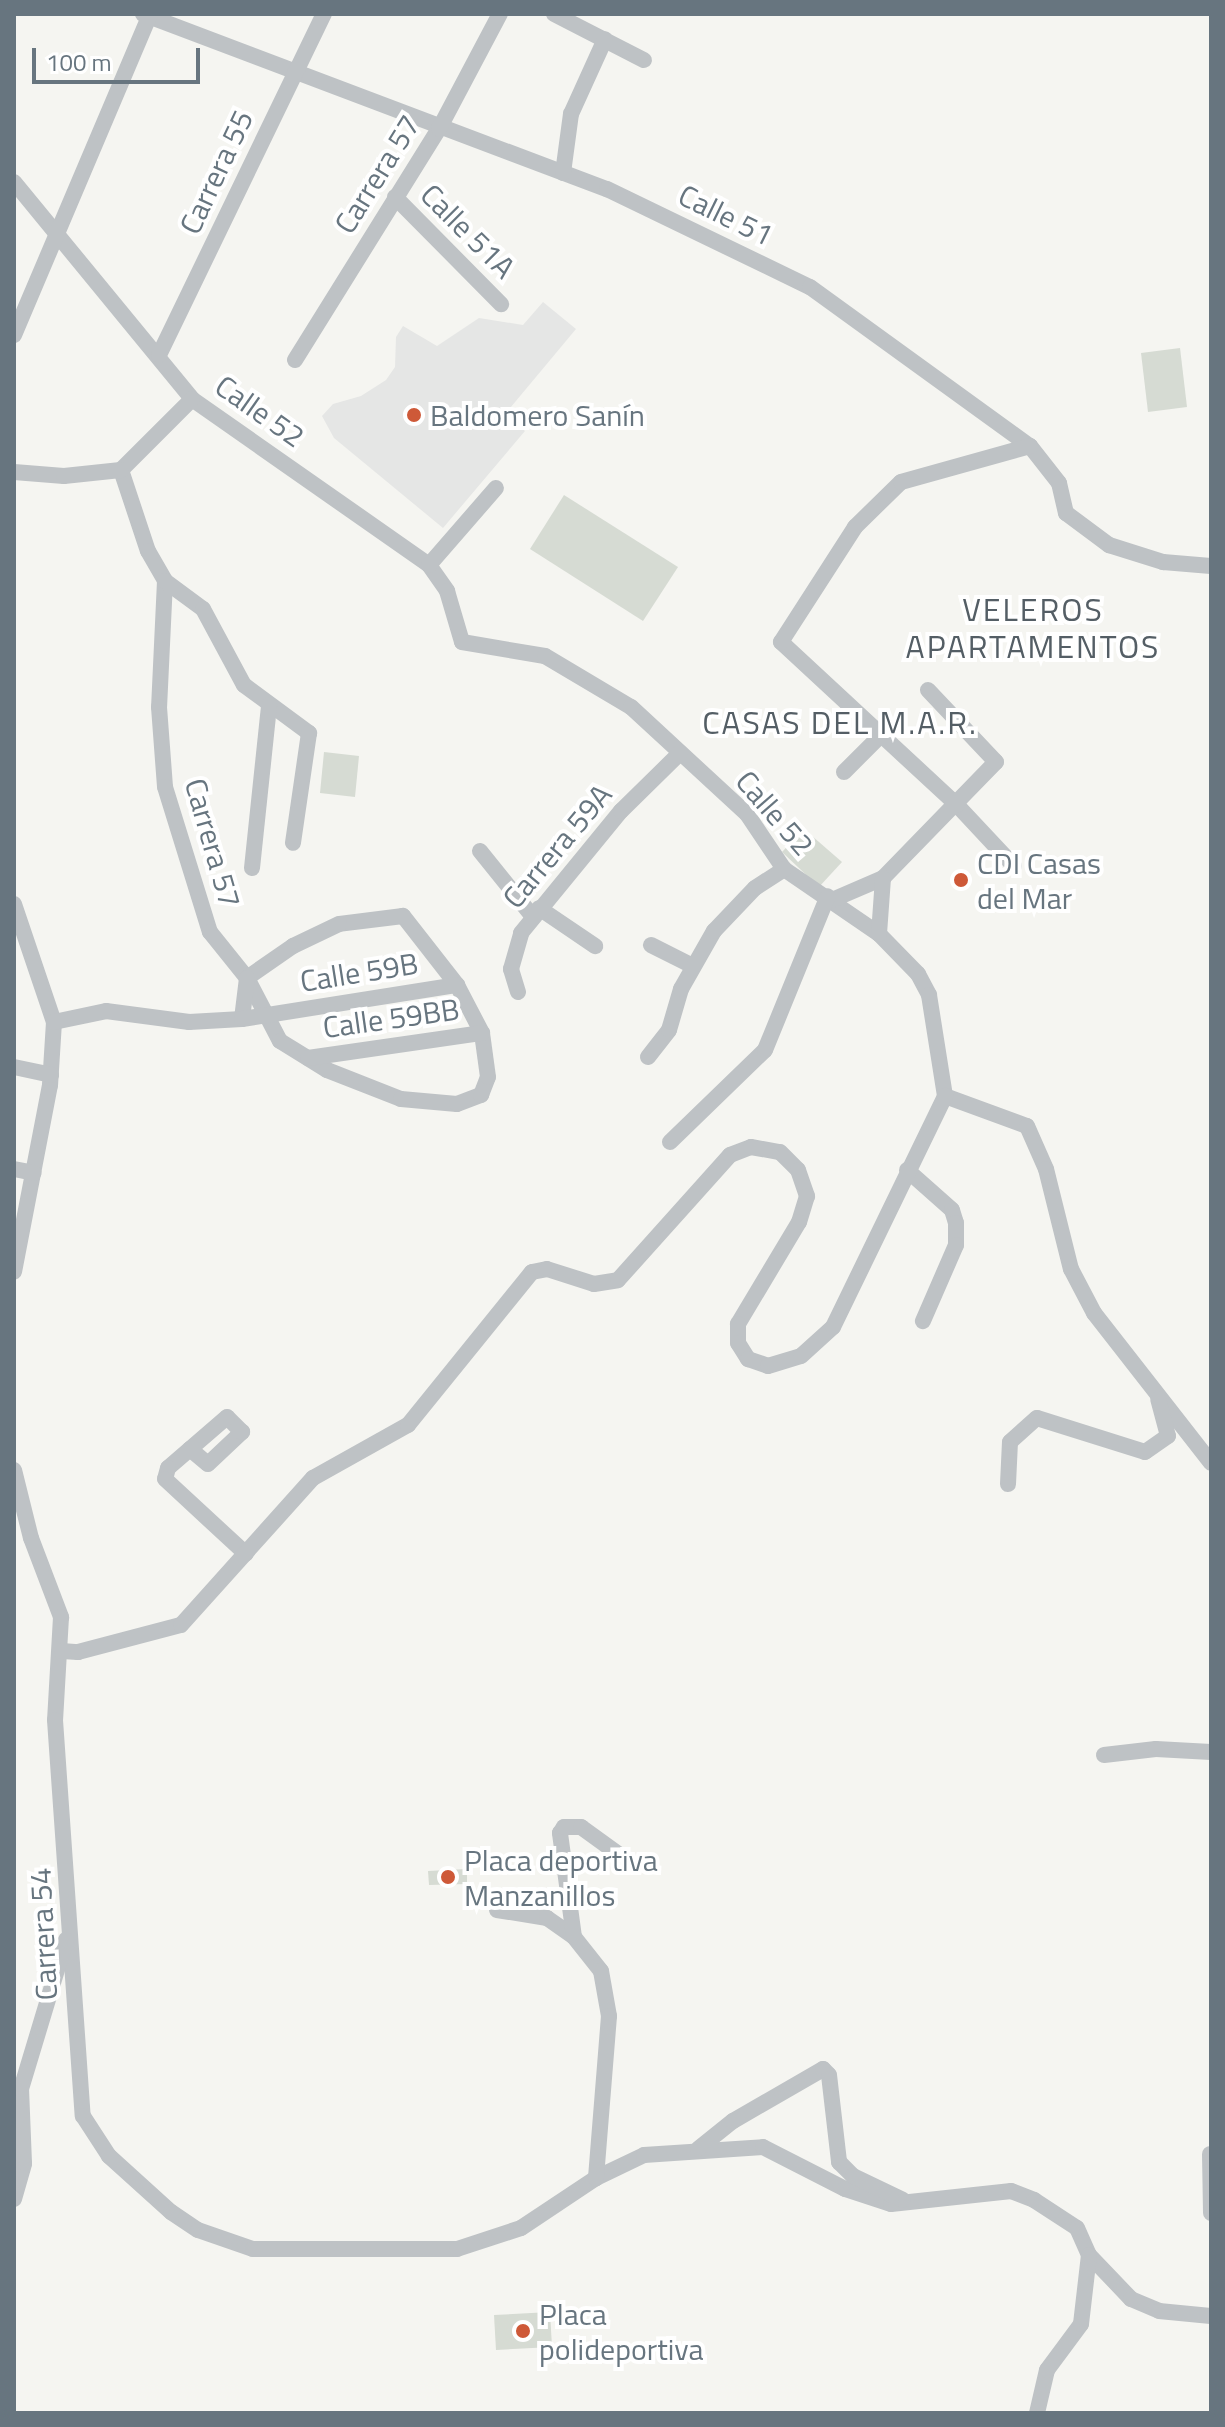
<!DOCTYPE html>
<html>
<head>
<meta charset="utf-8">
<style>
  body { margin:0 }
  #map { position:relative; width:1225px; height:2427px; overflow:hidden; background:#f5f5f1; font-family:"Titillium Web",sans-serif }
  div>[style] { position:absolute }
  .built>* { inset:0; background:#e5e6e5 }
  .green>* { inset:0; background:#d6dbd3 }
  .minor>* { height:16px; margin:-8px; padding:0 8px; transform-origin:8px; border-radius:8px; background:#bec2c5 }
  .dots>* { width:22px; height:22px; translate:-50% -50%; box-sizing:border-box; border:4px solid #fff; border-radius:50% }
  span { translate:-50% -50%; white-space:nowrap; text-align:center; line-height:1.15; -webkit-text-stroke:8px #fff; paint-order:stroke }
  .street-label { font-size:30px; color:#67757f }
  .poi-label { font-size:30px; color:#67757f }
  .left { translate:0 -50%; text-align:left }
  .neighbourhood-label { font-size:32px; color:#545e65; letter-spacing:2px }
  .frame { position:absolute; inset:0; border:16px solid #67757f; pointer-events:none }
  .scale { position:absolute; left:32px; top:48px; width:168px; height:36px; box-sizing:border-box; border:4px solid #67757f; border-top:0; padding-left:10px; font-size:24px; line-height:28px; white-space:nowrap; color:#67757f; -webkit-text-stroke:6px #fff; paint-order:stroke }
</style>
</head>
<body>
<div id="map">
  <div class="built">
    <i style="clip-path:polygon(543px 302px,576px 329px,505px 414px,525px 431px,443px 528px,334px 438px,322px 416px,333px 404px,361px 396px,386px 380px,395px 367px,396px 337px,403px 326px,437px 346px,479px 318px,523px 325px)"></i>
  </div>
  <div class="green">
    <i style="clip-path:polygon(1180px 348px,1187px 407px,1148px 412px,1141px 353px)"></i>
    <i style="clip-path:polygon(564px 495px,678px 567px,643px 621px,530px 549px)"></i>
    <i style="clip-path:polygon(324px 752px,359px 756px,355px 797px,320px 793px)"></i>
    <i style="clip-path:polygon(804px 829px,842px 862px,819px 887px,782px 852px)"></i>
    <i style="clip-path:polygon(467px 1869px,467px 1884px,429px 1885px,428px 1871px)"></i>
    <i style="clip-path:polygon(550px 2312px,552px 2347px,496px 2350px,494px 2315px)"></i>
  </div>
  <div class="minor">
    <i style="left:143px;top:14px;width:496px;rotate:20.7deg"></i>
    <i style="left:607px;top:189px;width:225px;rotate:25.8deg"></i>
    <i style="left:810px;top:287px;width:271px;rotate:35.9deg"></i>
    <i style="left:1030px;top:446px;width:47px;rotate:51.9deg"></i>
    <i style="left:1059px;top:483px;width:31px;rotate:77deg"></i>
    <i style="left:1066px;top:513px;width:54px;rotate:36.7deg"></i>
    <i style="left:1109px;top:545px;width:57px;rotate:17.5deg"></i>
    <i style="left:1163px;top:562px;width:48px;rotate:4.8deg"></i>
    <i style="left:554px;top:14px;width:101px;rotate:27.1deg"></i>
    <i style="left:563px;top:173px;width:60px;rotate:-82.3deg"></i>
    <i style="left:571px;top:114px;width:82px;rotate:-65.6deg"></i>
    <i style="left:14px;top:182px;width:281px;rotate:50.6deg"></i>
    <i style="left:192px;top:399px;width:289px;rotate:35deg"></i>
    <i style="left:429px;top:565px;width:32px;rotate:55deg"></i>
    <i style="left:447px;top:591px;width:53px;rotate:73.6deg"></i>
    <i style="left:462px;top:642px;width:84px;rotate:9.6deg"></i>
    <i style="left:545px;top:656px;width:100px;rotate:30.7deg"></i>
    <i style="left:631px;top:707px;width:158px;rotate:42.7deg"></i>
    <i style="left:747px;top:814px;width:66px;rotate:56.1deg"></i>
    <i style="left:784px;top:869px;width:115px;rotate:34.4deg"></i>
    <i style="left:879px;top:934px;width:56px;rotate:45.7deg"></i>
    <i style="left:918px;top:974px;width:24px;rotate:62deg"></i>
    <i style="left:929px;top:995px;width:102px;rotate:81deg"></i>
    <i style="left:395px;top:197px;width:151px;rotate:45.3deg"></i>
    <i style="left:14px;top:335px;width:349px;rotate:-67deg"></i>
    <i style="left:159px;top:355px;width:379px;rotate:-64.2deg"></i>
    <i style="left:295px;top:360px;width:272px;rotate:-58.1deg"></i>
    <i style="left:439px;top:129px;width:130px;rotate:-62.1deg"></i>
    <i style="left:121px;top:470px;width:85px;rotate:71.6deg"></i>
    <i style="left:148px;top:551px;width:34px;rotate:60deg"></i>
    <i style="left:165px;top:581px;width:126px;rotate:92.7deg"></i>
    <i style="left:159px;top:707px;width:80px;rotate:85.7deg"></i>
    <i style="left:165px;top:787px;width:152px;rotate:72.8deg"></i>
    <i style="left:210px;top:932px;width:59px;rotate:51.2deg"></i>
    <i style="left:247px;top:978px;width:71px;rotate:62.4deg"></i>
    <i style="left:280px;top:1041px;width:55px;rotate:31.7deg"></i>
    <i style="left:327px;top:1070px;width:79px;rotate:21.4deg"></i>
    <i style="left:401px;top:1099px;width:56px;rotate:5.1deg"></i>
    <i style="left:457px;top:1104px;width:26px;rotate:-21deg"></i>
    <i style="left:481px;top:1095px;width:19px;rotate:-69deg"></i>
    <i style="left:488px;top:1077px;width:44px;rotate:-97.8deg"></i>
    <i style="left:482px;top:1033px;width:54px;rotate:-117.5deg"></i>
    <i style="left:457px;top:985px;width:88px;rotate:-128deg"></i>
    <i style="left:403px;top:916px;width:64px;rotate:172.9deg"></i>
    <i style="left:339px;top:924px;width:51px;rotate:154.4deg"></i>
    <i style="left:293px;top:946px;width:56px;rotate:145.2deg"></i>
    <i style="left:247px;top:978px;width:41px;rotate:97deg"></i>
    <i style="left:121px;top:470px;width:100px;rotate:-45deg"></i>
    <i style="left:14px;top:472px;width:50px;rotate:4.6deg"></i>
    <i style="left:64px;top:476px;width:57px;rotate:-6deg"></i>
    <i style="left:429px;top:565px;width:102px;rotate:-49deg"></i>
    <i style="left:165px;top:581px;width:47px;rotate:36.4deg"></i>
    <i style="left:203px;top:609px;width:86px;rotate:61.7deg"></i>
    <i style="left:244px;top:685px;width:81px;rotate:36.4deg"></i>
    <i style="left:309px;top:733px;width:111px;rotate:98.3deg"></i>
    <i style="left:844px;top:772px;width:54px;rotate:-45deg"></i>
    <i style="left:480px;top:851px;width:85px;rotate:51.2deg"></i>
    <i style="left:1014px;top:866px;width:83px;rotate:-133.1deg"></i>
    <i style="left:957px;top:805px;width:240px;rotate:-137.2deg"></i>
    <i style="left:781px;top:642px;width:137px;rotate:-57.2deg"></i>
    <i style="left:855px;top:527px;width:64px;rotate:-44.4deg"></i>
    <i style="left:901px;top:482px;width:134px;rotate:-15.6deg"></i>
    <i style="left:252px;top:868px;width:164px;rotate:-84deg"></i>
    <i style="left:832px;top:900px;width:56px;rotate:-23.3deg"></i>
    <i style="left:883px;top:878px;width:162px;rotate:-45.8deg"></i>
    <i style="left:996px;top:762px;width:99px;rotate:-133.4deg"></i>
    <i style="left:14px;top:904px;width:125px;rotate:71.3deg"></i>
    <i style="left:54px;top:1022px;width:63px;rotate:93.6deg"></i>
    <i style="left:50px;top:1085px;width:190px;rotate:100.9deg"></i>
    <i style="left:539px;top:908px;width:68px;rotate:34.2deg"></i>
    <i style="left:879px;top:934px;width:56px;rotate:-85.9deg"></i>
    <i style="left:651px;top:945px;width:47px;rotate:26.6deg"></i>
    <i style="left:518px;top:992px;width:24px;rotate:-107deg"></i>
    <i style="left:511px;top:969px;width:37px;rotate:-74deg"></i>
    <i style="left:521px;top:933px;width:158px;rotate:-50.7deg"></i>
    <i style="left:621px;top:811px;width:83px;rotate:-44.5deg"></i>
    <i style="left:54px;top:1022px;width:53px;rotate:-11.9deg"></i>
    <i style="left:106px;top:1011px;width:84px;rotate:7.5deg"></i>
    <i style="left:189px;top:1022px;width:53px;rotate:-3.2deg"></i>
    <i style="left:242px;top:1019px;width:218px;rotate:-9deg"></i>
    <i style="left:648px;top:1057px;width:34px;rotate:-52deg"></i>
    <i style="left:669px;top:1030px;width:43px;rotate:-73.7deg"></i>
    <i style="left:681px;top:989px;width:67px;rotate:-60.4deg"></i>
    <i style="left:714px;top:931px;width:59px;rotate:-46.4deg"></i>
    <i style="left:755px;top:888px;width:35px;rotate:-33deg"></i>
    <i style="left:308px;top:1058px;width:176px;rotate:-8.2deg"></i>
    <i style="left:14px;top:1067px;width:38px;rotate:12deg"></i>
    <i style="left:945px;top:1096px;width:87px;rotate:20.1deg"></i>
    <i style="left:1027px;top:1126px;width:47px;rotate:66.2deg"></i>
    <i style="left:1046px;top:1169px;width:103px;rotate:76deg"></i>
    <i style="left:1071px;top:1269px;width:50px;rotate:62.4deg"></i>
    <i style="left:1094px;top:1313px;width:190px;rotate:52deg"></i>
    <i style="left:670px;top:1142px;width:132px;rotate:-44.1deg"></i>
    <i style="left:765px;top:1050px;width:166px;rotate:-67.8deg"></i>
    <i style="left:14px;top:1169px;width:20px;rotate:11deg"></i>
    <i style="left:907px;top:1170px;width:60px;rotate:41.6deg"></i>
    <i style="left:952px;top:1210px;width:14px;rotate:73deg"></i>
    <i style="left:956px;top:1223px;width:22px;rotate:90deg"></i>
    <i style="left:956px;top:1245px;width:83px;rotate:113.5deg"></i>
    <i style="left:190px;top:1449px;width:23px;rotate:40deg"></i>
    <i style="left:208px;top:1464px;width:47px;rotate:-43.3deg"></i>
    <i style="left:242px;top:1432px;width:21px;rotate:-135deg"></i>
    <i style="left:227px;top:1417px;width:78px;rotate:139.2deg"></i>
    <i style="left:168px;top:1468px;width:11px;rotate:105deg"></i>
    <i style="left:165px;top:1479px;width:110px;rotate:42.8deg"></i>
    <i style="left:14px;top:1470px;width:70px;rotate:76deg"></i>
    <i style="left:31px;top:1538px;width:85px;rotate:69.2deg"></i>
    <i style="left:61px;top:1617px;width:103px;rotate:93.3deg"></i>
    <i style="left:55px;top:1720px;width:397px;rotate:86deg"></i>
    <i style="left:83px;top:2116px;width:48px;rotate:57deg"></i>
    <i style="left:109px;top:2156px;width:84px;rotate:42.1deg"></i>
    <i style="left:171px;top:2212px;width:32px;rotate:34deg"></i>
    <i style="left:198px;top:2230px;width:58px;rotate:19.1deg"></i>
    <i style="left:253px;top:2249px;width:204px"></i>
    <i style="left:457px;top:2249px;width:67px;rotate:-18.2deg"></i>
    <i style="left:521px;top:2228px;width:90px;rotate:-33.7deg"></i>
    <i style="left:596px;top:2178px;width:53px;rotate:-25.6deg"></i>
    <i style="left:644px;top:2155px;width:119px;rotate:-3.8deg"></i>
    <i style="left:763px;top:2147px;width:92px;rotate:27.1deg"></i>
    <i style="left:845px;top:2189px;width:48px;rotate:18.1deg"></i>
    <i style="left:891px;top:2204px;width:121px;rotate:-6.2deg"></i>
    <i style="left:1011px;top:2191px;width:25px;rotate:21deg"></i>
    <i style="left:1034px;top:2200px;width:51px;rotate:33.1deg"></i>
    <i style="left:1077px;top:2228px;width:30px;rotate:66deg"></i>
    <i style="left:1089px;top:2255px;width:61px;rotate:46.3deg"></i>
    <i style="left:1131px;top:2299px;width:30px;rotate:23deg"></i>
    <i style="left:1159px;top:2311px;width:52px;rotate:5.5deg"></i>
    <i style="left:1008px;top:1484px;width:42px;rotate:-87.3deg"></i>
    <i style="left:1010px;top:1442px;width:36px;rotate:-42deg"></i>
    <i style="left:1037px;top:1418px;width:113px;rotate:17.5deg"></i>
    <i style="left:1145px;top:1452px;width:28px;rotate:-35deg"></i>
    <i style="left:1168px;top:1436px;width:38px;rotate:-105deg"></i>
    <i style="left:62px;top:1651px;width:16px;rotate:4deg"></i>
    <i style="left:78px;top:1652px;width:106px;rotate:-14.7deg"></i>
    <i style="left:181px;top:1625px;width:198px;rotate:-48.1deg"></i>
    <i style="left:313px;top:1478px;width:109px;rotate:-29.2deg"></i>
    <i style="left:408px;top:1425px;width:197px;rotate:-51deg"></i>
    <i style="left:532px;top:1272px;width:15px;rotate:-11deg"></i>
    <i style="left:547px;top:1269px;width:49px;rotate:17.7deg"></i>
    <i style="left:594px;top:1284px;width:24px;rotate:-9deg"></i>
    <i style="left:618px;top:1280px;width:168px;rotate:-48.1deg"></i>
    <i style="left:730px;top:1155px;width:22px;rotate:-21deg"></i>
    <i style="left:751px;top:1147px;width:29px;rotate:10deg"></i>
    <i style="left:780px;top:1152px;width:25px;rotate:45deg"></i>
    <i style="left:798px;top:1170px;width:28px;rotate:71deg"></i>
    <i style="left:807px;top:1196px;width:27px;rotate:107deg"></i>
    <i style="left:799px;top:1222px;width:119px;rotate:120.9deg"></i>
    <i style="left:738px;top:1324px;width:19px;rotate:90deg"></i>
    <i style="left:738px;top:1343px;width:19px;rotate:58deg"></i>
    <i style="left:748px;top:1359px;width:21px;rotate:19deg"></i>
    <i style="left:768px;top:1366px;width:34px;rotate:-17deg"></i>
    <i style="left:801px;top:1356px;width:43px;rotate:-42.2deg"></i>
    <i style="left:833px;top:1327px;width:257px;rotate:-64.1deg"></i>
    <i style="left:1104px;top:1755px;width:52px;rotate:-6.6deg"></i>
    <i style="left:1156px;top:1749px;width:55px;rotate:3.1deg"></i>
    <i style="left:497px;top:1910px;width:51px;rotate:9.1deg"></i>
    <i style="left:547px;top:1918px;width:33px;rotate:35deg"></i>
    <i style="left:574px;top:1937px;width:43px;rotate:51.5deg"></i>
    <i style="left:601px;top:1971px;width:46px;rotate:79.9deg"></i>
    <i style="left:609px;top:2016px;width:163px;rotate:94.6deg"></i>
    <i style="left:574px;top:1937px;width:105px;rotate:-97.7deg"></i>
    <i style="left:560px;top:1833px;width:7px;rotate:-56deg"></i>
    <i style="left:564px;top:1827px;width:17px"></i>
    <i style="left:581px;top:1827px;width:58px;rotate:35.9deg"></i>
    <i style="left:698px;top:2149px;width:45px;rotate:-38.7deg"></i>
    <i style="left:733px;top:2121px;width:104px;rotate:-30deg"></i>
    <i style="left:823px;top:2069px;width:8px;rotate:45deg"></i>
    <i style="left:829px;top:2075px;width:88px;rotate:83.4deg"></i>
    <i style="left:839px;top:2162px;width:20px;rotate:45deg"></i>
    <i style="left:853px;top:2176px;width:55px;rotate:25.6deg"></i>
    <i style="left:1210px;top:2154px;width:59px;rotate:89deg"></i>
    <i style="left:14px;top:2199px;width:37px;rotate:-74deg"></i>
    <i style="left:24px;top:2163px;width:74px;rotate:-92.3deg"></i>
    <i style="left:21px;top:2089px;width:156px;rotate:-73.2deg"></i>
    <i style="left:1037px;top:2413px;width:44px;rotate:-76.9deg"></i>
    <i style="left:1047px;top:2370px;width:57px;rotate:-53.5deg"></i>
    <i style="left:1081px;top:2324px;width:69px;rotate:-83.4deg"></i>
  </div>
  <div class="dots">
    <i style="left:414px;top:415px;background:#ce5938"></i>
    <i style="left:961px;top:880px;background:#ce5938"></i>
    <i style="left:448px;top:1877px;background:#ce5938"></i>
    <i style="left:523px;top:2331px;background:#ce5938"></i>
  </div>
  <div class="street-label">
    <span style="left:216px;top:172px;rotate:-65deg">Carrera 55</span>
    <span style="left:377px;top:174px;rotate:-58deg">Carrera 57</span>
    <span style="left:726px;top:215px;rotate:26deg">Calle 51</span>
    <span style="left:468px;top:231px;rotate:45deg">Calle 51A</span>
    <span style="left:260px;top:411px;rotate:35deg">Calle 52</span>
    <span style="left:775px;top:813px;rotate:49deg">Calle 52</span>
    <span style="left:213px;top:843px;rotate:74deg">Carrera 57</span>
    <span style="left:557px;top:846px;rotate:-50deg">Carrera 59A</span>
    <span style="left:359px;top:972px;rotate:-9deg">Calle 59B</span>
    <span style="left:391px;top:1018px;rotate:-8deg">Calle 59BB</span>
    <span style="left:43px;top:1934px;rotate:-93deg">Carrera 54</span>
  </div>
  <div class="poi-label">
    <span class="left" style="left:430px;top:415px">Baldomero Sanín</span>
    <span class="left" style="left:977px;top:880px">CDI Casas<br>del Mar</span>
    <span class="left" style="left:464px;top:1877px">Placa deportiva<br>Manzanillos</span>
    <span class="left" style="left:539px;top:2331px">Placa<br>polideportiva</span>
  </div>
  <div class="neighbourhood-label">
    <span style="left:1033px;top:628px">VELEROS<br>APARTAMENTOS</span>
    <span style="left:840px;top:722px">CASAS DEL M.A.R.</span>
  </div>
  <div class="frame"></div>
  <div class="scale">100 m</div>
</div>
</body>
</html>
